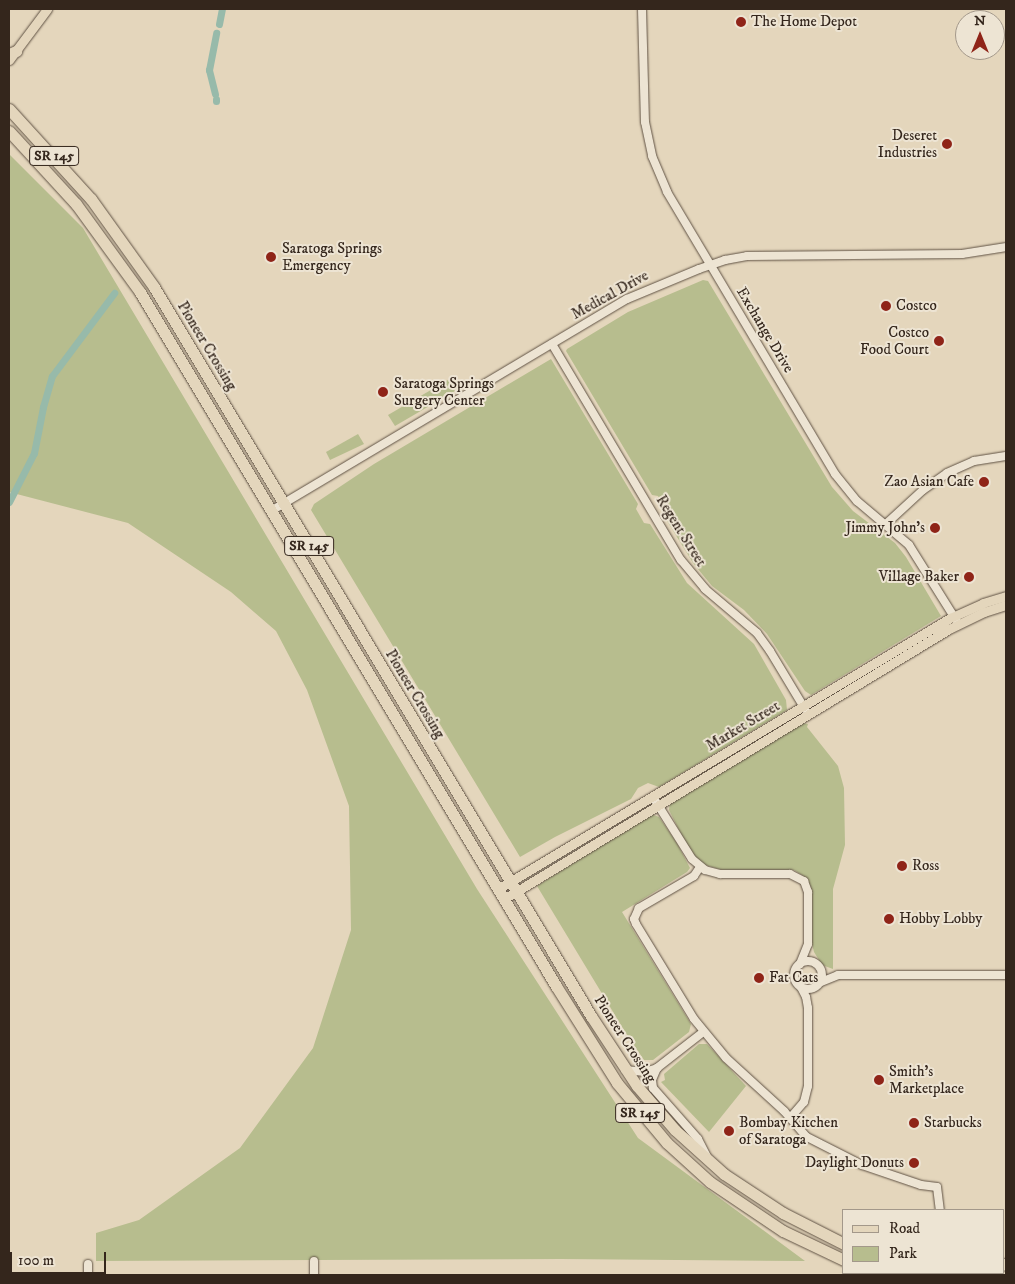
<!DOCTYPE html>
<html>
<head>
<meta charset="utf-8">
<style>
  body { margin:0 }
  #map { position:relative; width:1015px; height:1284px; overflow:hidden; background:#e4d6bc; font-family:"IM FELL DW Pica",serif }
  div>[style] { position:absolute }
  .green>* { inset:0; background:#b7bd8e }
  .canal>* { height:7px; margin:-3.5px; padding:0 3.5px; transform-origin:3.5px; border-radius:3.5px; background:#97baaa }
  .roads { filter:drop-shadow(0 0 1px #605244) drop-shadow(0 0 1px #605244) }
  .minor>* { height:8px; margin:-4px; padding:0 4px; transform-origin:4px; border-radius:4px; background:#ede4d3 }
  .minor>.ring { margin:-4px; padding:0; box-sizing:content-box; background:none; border:8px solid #ede4d3; border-radius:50% }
  .major>* { height:9px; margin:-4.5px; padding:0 4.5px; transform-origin:4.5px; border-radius:4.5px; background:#e4d6bc }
  .highway>* { height:11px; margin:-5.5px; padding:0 5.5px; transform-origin:5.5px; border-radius:5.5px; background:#e4d6bc }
  .dots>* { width:14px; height:14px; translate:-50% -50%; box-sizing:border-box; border:2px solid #ede4d3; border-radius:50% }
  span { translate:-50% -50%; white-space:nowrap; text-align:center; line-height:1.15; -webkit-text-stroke:4px #ede4d3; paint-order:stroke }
  .shield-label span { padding:1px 4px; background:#ede4d3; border:1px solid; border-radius:4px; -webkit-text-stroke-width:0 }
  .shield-label { font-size:14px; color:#34261c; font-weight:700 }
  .poi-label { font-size:15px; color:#34261c }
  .left { translate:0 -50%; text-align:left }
  .right { translate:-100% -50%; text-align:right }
  .street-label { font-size:15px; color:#34261c }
  .frame { position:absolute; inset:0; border:10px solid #34261c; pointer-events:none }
  .legend { position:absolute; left:842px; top:1209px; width:162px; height:65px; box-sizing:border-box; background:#ede4d3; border:1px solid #a3988a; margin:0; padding:6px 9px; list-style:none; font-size:15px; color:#34261c }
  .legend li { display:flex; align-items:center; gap:10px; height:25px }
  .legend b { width:25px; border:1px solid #a3988a }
  .north { position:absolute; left:955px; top:10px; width:50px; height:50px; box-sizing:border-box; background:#ede4d3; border:1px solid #a3988a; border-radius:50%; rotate:0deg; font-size:14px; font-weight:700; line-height:20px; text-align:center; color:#34261c }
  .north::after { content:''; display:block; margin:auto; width:18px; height:22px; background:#8f2418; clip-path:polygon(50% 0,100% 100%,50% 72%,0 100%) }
  .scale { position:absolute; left:10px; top:1252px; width:96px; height:22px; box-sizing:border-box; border:2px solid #34261c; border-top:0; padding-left:6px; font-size:15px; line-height:18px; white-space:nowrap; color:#34261c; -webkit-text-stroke:4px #ede4d3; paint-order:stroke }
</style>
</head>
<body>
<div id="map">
  <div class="green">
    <i style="clip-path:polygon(9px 154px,83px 228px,477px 889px,638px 1138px,805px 1261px,561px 1259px,96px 1261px,96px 1233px,139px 1220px,240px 1148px,313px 1048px,351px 930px,349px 806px,307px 690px,276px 631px,231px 592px,128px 523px,9px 492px)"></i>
    <i style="clip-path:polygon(703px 280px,708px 281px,832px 487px,853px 511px,895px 543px,906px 557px,941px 616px,811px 695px,805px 691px,767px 634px,744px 610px,712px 586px,693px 563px,664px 516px,666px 510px,658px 496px,652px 495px,566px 351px,567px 349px,628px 312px)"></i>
    <i style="clip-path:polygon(551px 359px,638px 504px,636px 509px,644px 523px,650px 524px,687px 583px,754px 644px,786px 700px,787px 710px,659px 787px,648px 783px,638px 788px,631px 799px,555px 837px,520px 857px,311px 510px,314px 504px,374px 464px)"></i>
    <i style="clip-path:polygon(448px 380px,455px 391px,395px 426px,388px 415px)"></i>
    <i style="clip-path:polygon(358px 434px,364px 444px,330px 460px,326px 452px)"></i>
    <i style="clip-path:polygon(802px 723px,808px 724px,807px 727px,838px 766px,844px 788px,845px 845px,833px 889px,833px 969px,822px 965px,814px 952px,811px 940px,811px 888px,805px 877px,794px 870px,722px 870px,705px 865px,695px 857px,687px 846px,669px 810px,670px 802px)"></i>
    <i style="clip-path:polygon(651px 814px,659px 817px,677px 843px,690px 868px,687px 872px,622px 912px,691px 1024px,689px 1032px,653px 1060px,644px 1060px,624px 1030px,537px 886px)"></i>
    <i style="clip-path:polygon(699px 1044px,707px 1044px,746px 1086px,709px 1132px,661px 1082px,665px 1080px,664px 1074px)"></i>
  </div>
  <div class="canal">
    <i style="left:219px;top:24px;width:15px;rotate:-79deg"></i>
    <i style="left:215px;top:94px;width:25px;rotate:-104deg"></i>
    <i style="left:209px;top:70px;width:38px;rotate:-79deg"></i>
    <i style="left:216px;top:99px;width:2px;rotate:90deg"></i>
    <i style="left:9px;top:502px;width:55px;rotate:-63deg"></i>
    <i style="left:34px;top:453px;width:47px;rotate:-78.9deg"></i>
    <i style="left:43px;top:407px;width:32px;rotate:-74deg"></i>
    <i style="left:52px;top:376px;width:104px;rotate:-53.2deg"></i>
  </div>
  <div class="roads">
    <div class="minor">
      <i style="left:642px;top:9px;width:113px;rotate:88.5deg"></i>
      <i style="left:645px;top:122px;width:35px;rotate:78deg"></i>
      <i style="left:652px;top:156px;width:39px;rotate:67deg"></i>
      <i style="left:667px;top:192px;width:328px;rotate:59.2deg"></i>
      <i style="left:835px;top:474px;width:35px;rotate:51deg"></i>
      <i style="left:857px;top:501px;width:68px;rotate:40.2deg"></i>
      <i style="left:909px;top:545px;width:89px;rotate:57.9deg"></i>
      <i style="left:552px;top:344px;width:252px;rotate:59.2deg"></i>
      <i style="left:681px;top:560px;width:38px;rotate:50deg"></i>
      <i style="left:705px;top:589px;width:68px;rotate:40.2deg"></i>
      <i style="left:757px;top:633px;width:22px;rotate:54deg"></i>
      <i style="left:770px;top:651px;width:68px;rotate:58.9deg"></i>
      <i style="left:271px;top:511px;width:414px;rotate:-30.8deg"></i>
      <i style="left:627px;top:299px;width:78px;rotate:-22.6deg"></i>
      <i style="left:699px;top:269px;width:28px;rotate:-19deg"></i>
      <i style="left:725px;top:260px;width:22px;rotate:-10deg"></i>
      <i style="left:747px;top:256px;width:215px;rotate:-0.5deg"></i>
      <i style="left:962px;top:254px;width:45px;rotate:-9deg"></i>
      <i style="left:886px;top:524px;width:50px;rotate:-42.6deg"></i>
      <i style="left:923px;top:490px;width:29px;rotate:-35deg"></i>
      <i style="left:947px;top:473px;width:30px;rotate:-24deg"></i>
      <i style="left:974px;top:461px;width:32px;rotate:-9deg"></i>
      <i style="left:653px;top:797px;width:73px;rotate:57.8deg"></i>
      <i style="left:692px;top:859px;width:17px;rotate:40deg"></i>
      <i style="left:705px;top:870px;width:16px;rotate:15deg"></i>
      <i style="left:720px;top:874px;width:70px"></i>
      <i style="left:790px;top:874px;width:16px;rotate:27deg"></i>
      <i style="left:804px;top:881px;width:12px;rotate:70deg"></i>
      <i style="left:808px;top:892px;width:52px;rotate:90deg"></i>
      <i style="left:808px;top:944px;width:22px;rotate:112deg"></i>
      <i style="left:700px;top:867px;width:11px;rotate:124deg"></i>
      <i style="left:694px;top:876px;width:64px;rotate:149.8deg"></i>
      <i style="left:639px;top:908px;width:12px;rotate:114deg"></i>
      <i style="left:634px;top:919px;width:5px;rotate:68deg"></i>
      <i style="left:636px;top:924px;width:111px;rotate:58.6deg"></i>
      <i style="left:694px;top:1019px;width:50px;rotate:50.6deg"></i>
      <i style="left:726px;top:1058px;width:79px;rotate:42.4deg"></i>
      <i style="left:784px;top:1111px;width:35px;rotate:49deg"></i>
      <i style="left:807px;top:1137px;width:62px;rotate:27deg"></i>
      <i style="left:862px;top:1165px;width:62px;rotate:18.7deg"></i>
      <i style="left:921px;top:1185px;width:16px;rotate:7deg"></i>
      <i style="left:937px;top:1187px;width:23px;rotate:83deg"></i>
      <i class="ring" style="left:794px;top:961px;width:20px;height:20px"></i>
      <i style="left:821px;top:982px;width:18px;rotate:-22deg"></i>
      <i style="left:838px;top:975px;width:168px"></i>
      <i style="left:657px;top:1068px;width:13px;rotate:113deg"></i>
      <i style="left:652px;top:1080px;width:8px;rotate:83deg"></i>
      <i style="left:653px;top:1088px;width:68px;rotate:48.6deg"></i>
      <i style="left:698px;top:1139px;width:20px;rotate:63deg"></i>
      <i style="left:625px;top:1070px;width:20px;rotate:6deg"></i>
      <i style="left:645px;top:1072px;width:13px;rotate:-18deg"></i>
      <i style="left:657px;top:1068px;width:58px;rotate:-38deg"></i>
      <i style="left:790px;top:1118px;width:21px;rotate:-49deg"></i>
      <i style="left:804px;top:1102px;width:16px;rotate:-76deg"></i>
      <i style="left:808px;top:1086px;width:78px;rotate:-90deg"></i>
      <i style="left:808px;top:1008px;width:11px;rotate:-100deg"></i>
      <i style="left:806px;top:997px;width:11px;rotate:-117deg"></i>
      <i style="left:314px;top:1261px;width:14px;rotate:90deg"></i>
      <i style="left:88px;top:1264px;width:11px;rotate:90deg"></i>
    </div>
    <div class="major">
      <i style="left:9px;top:60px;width:64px;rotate:-53.3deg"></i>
      <i style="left:498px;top:889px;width:527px;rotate:-30.95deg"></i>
      <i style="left:950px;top:618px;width:36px;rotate:-24deg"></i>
      <i style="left:983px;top:603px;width:24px;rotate:-17deg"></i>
      <i style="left:504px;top:899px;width:521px;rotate:-31.25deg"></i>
      <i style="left:949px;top:629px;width:39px;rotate:-26deg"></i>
      <i style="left:984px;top:612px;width:23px;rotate:-18deg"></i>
    </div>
    <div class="highway">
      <i style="left:9px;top:54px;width:8px;rotate:-23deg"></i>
      <i style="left:9px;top:109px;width:122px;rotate:47.7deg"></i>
      <i style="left:91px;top:199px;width:108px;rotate:54.4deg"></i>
      <i style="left:154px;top:287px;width:850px;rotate:59.06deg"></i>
      <i style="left:591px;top:1016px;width:84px;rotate:56.7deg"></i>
      <i style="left:637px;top:1086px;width:58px;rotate:49.2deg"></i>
      <i style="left:675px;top:1130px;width:66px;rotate:41.9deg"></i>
      <i style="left:724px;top:1174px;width:71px;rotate:33.5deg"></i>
      <i style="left:783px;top:1213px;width:68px;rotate:26.9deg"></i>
      <i style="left:9px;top:131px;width:99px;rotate:47.5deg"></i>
      <i style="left:76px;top:204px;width:109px;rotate:54deg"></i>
      <i style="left:140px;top:292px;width:809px;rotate:59.06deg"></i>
      <i style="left:556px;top:986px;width:115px;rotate:57.8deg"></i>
      <i style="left:617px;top:1083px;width:78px;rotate:50.2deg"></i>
      <i style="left:667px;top:1143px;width:58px;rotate:42.2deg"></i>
      <i style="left:710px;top:1182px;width:88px;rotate:33.9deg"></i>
      <i style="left:783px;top:1231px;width:68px;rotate:25.4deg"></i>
      <i style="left:1004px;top:1264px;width:2px;rotate:27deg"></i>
      <i style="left:878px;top:1273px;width:8px;rotate:14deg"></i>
      <i style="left:938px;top:1273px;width:11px;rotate:10deg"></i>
    </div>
  </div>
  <div class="dots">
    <i style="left:741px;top:22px;background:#8f2418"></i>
    <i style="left:947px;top:144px;background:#8f2418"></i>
    <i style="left:271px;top:257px;background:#8f2418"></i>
    <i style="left:886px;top:306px;background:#8f2418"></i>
    <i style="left:939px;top:341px;background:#8f2418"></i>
    <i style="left:383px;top:392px;background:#8f2418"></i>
    <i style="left:984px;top:482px;background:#8f2418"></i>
    <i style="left:935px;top:528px;background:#8f2418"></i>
    <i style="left:969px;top:577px;background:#8f2418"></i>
    <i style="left:902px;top:866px;background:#8f2418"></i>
    <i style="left:889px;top:919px;background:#8f2418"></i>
    <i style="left:759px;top:978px;background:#8f2418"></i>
    <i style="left:879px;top:1080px;background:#8f2418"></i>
    <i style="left:914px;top:1123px;background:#8f2418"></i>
    <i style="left:729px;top:1131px;background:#8f2418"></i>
    <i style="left:914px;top:1163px;background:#8f2418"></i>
  </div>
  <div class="shield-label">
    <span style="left:54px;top:156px">SR 145</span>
    <span style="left:309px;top:546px">SR 145</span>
    <span style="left:640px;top:1113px">SR 145</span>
  </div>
  <div class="poi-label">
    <span class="left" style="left:751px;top:22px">The Home Depot</span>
    <span class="right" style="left:937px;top:144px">Deseret<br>Industries</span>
    <span class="left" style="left:282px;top:257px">Saratoga Springs<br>Emergency</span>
    <span class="left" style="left:896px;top:306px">Costco</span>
    <span class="right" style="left:929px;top:341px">Costco<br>Food Court</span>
    <span class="left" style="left:394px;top:392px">Saratoga Springs<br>Surgery Center</span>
    <span class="right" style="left:974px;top:482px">Zao Asian Cafe</span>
    <span class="right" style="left:925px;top:528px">Jimmy John's</span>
    <span class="right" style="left:959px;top:577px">Village Baker</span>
    <span class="left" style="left:912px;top:866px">Ross</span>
    <span class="left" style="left:899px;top:919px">Hobby Lobby</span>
    <span class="left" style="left:769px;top:978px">Fat Cats</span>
    <span class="left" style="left:889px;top:1080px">Smith's<br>Marketplace</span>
    <span class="left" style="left:739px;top:1131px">Bombay Kitchen<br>of Saratoga</span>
    <span class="left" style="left:924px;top:1123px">Starbucks</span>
    <span class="right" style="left:904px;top:1163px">Daylight Donuts</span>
  </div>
  <div class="street-label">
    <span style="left:610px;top:295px;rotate:-29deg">Medical Drive</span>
    <span style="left:765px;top:330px;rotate:59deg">Exchange Drive</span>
    <span style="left:207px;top:346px;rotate:59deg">Pioneer Crossing</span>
    <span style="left:681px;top:531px;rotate:58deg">Regent Street</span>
    <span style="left:415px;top:694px;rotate:59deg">Pioneer Crossing</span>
    <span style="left:743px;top:726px;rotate:-31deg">Market Street</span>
    <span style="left:625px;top:1039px;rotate:57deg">Pioneer Crossing</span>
  </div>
  <div class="frame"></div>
  <ul class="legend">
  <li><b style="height:6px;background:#e4d6bc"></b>Road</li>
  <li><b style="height:14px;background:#b7bd8e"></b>Park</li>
  </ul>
  <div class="north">N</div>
  <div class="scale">100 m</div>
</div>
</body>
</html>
